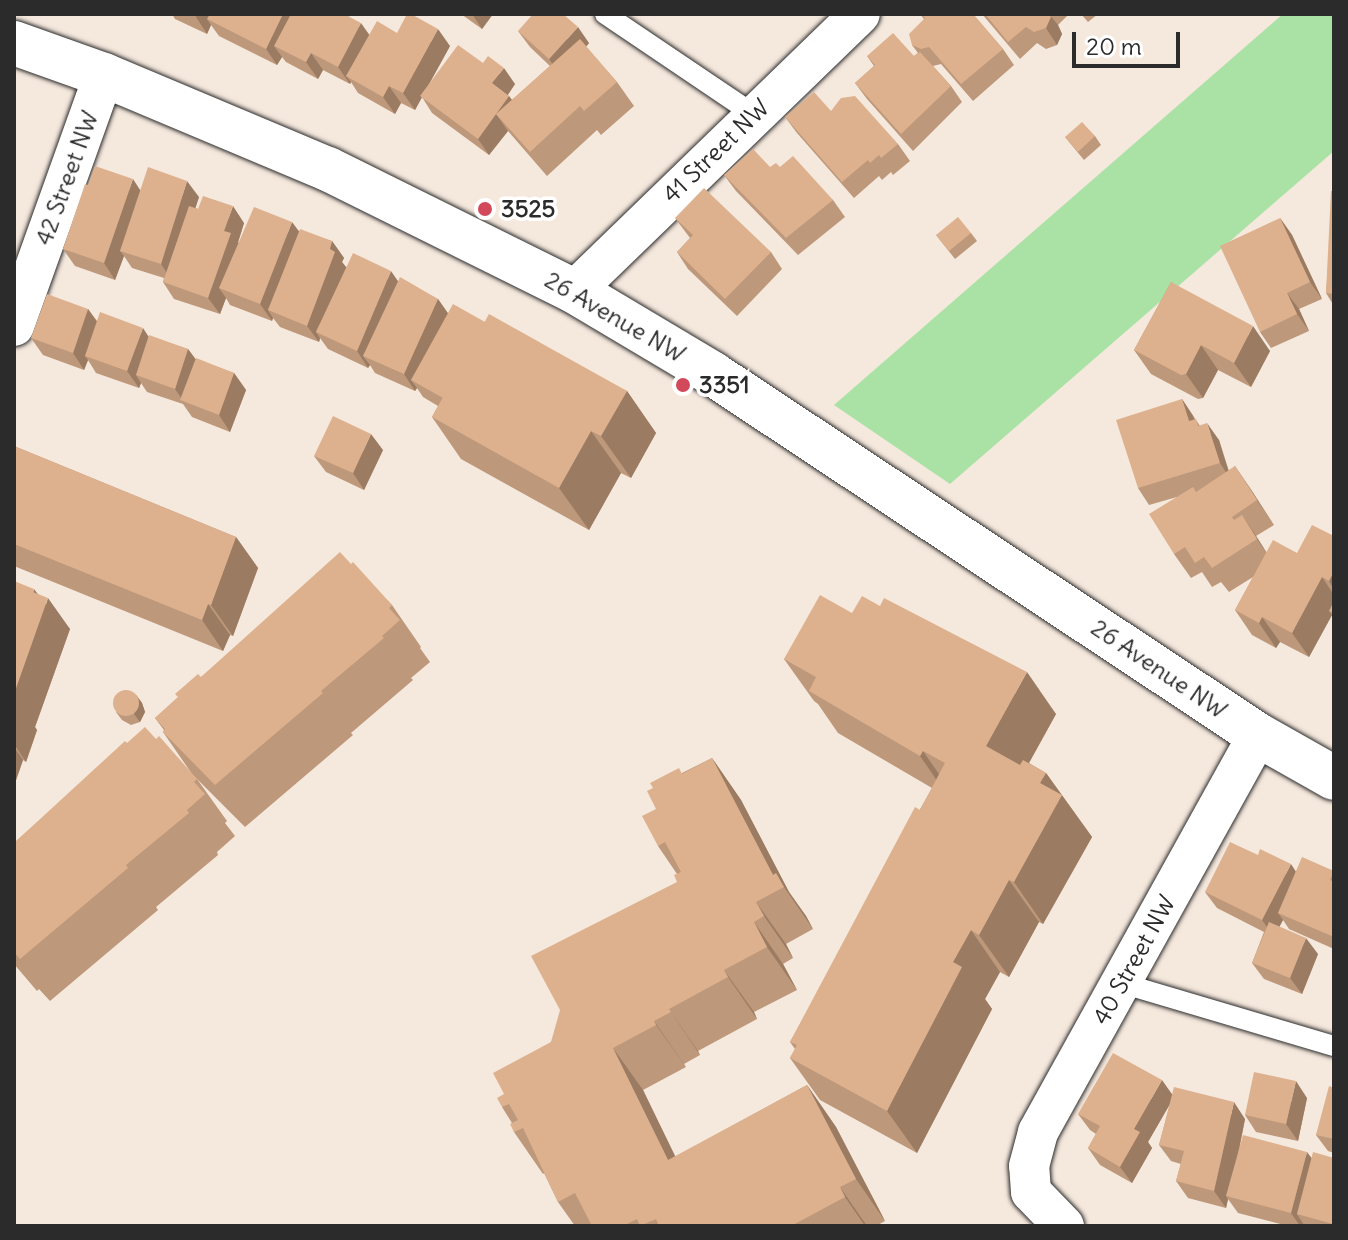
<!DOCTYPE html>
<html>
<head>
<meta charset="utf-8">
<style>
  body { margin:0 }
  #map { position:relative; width:1348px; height:1240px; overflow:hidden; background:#f5e8dd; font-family:Delius,sans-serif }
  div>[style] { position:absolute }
  .green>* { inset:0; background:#aae2a6 }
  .roads { filter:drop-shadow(0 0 2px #2b2b2b) drop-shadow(0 0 2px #2b2b2b) }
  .service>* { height:20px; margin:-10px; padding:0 10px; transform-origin:10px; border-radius:10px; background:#fff }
  .minor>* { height:40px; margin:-20px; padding:0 20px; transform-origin:20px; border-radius:20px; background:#fff }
  .tertiary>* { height:44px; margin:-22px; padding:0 22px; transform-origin:22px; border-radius:22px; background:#fff }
  .wall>* { inset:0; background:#be987a }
  .shaded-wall>* { inset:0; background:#9b7c63 }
  .building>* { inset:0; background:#ddb18e }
  .round { border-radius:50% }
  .dots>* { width:22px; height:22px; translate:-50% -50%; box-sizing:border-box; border:4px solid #fff; border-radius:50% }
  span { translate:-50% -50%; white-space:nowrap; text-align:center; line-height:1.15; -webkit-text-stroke:7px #fff; paint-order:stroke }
  .street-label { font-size:24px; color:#2b2b2b }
  .poi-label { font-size:24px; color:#2b2b2b; font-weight:700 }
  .left { translate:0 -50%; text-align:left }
  .frame { position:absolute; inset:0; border:16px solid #2b2b2b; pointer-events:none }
  .scale { position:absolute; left:1072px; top:32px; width:108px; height:36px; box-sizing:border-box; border:4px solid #2b2b2b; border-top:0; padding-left:10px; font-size:24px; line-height:28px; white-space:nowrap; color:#2b2b2b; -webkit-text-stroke:6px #fff; paint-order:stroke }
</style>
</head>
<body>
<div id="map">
  <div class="green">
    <i style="clip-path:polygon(1283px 14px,1334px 14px,1334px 151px,950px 484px,834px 405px)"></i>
  </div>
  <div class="roads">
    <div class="service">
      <i style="left:605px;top:14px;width:179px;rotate:34deg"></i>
      <i style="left:1121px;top:983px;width:222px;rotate:16.5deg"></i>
    </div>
    <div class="minor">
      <i style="left:574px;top:291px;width:398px;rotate:-44.1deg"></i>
      <i style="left:14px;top:326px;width:267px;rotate:-70.3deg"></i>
      <i style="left:1064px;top:1226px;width:47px;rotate:-134.1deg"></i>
      <i style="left:1031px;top:1192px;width:26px;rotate:-94deg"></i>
      <i style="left:1029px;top:1166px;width:35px;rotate:-75deg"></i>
      <i style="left:1038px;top:1132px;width:454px;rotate:-61deg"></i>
    </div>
    <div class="tertiary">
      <i style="left:14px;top:43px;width:96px;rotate:19.6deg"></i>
      <i style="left:104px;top:75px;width:243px;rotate:22.8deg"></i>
      <i style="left:328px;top:169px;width:275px;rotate:26.4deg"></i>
      <i style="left:574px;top:291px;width:162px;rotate:30.8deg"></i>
      <i style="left:713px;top:374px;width:654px;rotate:33.52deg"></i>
      <i style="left:1258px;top:735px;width:87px;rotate:29.5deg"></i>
    </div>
  </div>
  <div class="wall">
    <i style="clip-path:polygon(172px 14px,346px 14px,369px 35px,397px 33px,450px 46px,428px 85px,483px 63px,515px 84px,508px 95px,512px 100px,550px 66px,530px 47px,518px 31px,589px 43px,586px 47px,617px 82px,634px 106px,601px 135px,597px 130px,547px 176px,508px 131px,489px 155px,432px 113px,422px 97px,415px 110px,401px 103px,395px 114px,358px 93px,351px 82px,350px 84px,323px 70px,318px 79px,286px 62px,282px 57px,277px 65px,219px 36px,211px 25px,207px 34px,175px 19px)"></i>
    <i style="clip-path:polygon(461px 14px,493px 14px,482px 29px)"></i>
    <i style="clip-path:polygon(920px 14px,973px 14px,1003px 49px,1014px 65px,973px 101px,941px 64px,933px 66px,951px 86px,962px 102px,913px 151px,867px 99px,855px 83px,874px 66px,867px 56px,914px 56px,918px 53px,912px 45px,924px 19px)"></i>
    <i style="clip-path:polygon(982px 14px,1069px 14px,1058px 25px,1062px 34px,1057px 45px,1046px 49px,1037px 43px,1020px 59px)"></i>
    <i style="clip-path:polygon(1081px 14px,1098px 14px,1088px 22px)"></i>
    <i style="clip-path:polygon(831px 111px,898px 144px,910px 161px,893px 175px,891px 172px,882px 180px,879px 176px,854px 198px,797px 133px,785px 117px)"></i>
    <i style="clip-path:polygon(1095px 136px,1101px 145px,1084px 160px,1065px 137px)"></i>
    <i style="clip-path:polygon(770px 167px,780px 167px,833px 200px,845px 217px,798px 255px,736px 191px,724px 175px)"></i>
    <i style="clip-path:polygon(88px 185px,199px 197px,195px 208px,244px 223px,238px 243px,299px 231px,332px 241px,344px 258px,342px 262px,346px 268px,398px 281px,438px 299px,448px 314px,485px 322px,627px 391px,656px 433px,631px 478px,621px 473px,589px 530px,461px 459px,432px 417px,438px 406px,423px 397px,417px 388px,415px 391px,375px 373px,370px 365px,368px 368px,328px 349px,320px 338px,319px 342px,280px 327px,273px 318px,272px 321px,230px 305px,226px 298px,220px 314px,174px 299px,163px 282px,164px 278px,132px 268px,124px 256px,115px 280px,75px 266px,63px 249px)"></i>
    <i style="clip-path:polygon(1334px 191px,1334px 306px,1326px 293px)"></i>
    <i style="clip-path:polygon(675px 218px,771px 252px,782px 269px,737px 316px,688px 269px,677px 252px,690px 238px)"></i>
    <i style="clip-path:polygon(1280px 218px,1292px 235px,1322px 299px,1299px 309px,1309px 331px,1271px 348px,1260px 332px)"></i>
    <i style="clip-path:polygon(971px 233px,977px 241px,955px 259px,936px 235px)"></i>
    <i style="clip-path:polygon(1171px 282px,1270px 351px,1251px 387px,1218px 370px,1203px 398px,1198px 399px,1151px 374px,1134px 350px)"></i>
    <i style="clip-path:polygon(88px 309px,97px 321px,188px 349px,195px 359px,234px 373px,246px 390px,230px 432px,192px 417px,183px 404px,147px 392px,141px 383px,139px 388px,96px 373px,88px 360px,84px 370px,43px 355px,31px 338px)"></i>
    <i style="clip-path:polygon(1182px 399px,1200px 426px,1219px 440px,1229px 471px,1235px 466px,1274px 525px,1256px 536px,1266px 552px,1297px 553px,1334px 536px,1334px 617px,1332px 615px,1309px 657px,1280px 642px,1276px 648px,1252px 635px,1235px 610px,1253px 577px,1229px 592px,1221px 582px,1212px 587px,1202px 572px,1191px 578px,1174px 554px,1177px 497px,1149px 505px,1138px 488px)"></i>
    <i style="clip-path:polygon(14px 446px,236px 537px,258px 568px,233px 636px,230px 635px,223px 651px,14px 566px)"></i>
    <i style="clip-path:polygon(383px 450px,364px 490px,326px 472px,314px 456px)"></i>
    <i style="clip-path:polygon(351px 564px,392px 605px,421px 647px,420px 648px,430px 662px,411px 678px,413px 680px,351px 733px,353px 735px,245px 827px,192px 774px,163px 732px,164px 730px,155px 718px,201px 677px)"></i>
    <i style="clip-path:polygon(14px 581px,38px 594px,70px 629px,35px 727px,37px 730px,26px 762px,23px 760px,14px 786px)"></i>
    <i style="clip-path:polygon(852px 613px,1056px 714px,1029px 763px,1046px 773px,1092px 837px,1043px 924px,1039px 922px,1009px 977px,1000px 972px,985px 999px,992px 1009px,917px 1153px,820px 1100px,790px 1058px,795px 1049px,790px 1042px,932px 788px,838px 733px,818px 704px,814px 701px,784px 659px)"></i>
    <i style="clip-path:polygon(136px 695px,142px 703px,145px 712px,140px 722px,131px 725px,122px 720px,116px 712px)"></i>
    <i style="clip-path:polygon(156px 739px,197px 779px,227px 821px,225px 823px,235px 836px,217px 852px,218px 855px,156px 907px,158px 910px,50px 1001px,39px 989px,37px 991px,14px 964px,14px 843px,127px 743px)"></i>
    <i style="clip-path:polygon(712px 758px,741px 800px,789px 892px,806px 916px,813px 929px,786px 944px,793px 958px,783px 964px,797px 990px,754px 1012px,757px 1019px,698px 1051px,700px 1055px,684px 1064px,686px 1067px,643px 1090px,675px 1157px,807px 1085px,836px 1127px,885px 1221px,876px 1226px,575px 1226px,558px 1202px,544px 1173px,543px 1174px,514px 1132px,512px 1123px,502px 1107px,504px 1094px,551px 1042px,677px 882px,677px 874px,658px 846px,656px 809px,682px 773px)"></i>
    <i style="clip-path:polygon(1334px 871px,1334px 949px,1289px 929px,1283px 920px,1279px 927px,1318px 954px,1302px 994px,1264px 979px,1252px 963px,1264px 932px,1217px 908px,1205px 892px,1296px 872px)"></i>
    <i style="clip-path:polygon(1334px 1088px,1334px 1153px,1328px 1151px,1316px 1135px)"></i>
    <i style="clip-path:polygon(1172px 1095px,1245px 1119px,1240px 1146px,1312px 1158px,1334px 1158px,1334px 1226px,1305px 1226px,1304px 1225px,1304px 1226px,1288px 1226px,1238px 1213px,1228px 1199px,1226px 1208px,1188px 1198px,1176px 1181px,1181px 1164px,1171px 1161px,1159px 1145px,1170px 1104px,1148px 1142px,1152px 1148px,1132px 1183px,1100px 1165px,1088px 1148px,1096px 1134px,1090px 1130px,1078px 1114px)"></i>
    <i style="clip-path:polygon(1307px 1098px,1298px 1141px,1256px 1132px,1245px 1115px)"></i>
  </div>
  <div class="shaded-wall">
    <i style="clip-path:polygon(197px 14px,217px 14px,207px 19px,211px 25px,207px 34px,196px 17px)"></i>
    <i style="clip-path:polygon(283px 14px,303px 14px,274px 46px,282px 57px,277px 65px,266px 49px)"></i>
    <i style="clip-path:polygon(472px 14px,493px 14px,482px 29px)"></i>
    <i style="clip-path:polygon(1049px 14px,1058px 25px,1062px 34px,1057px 45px,1046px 28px)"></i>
    <i style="clip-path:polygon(361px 23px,373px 40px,346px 76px,351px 82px,350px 84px,338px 67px)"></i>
    <i style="clip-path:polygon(578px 27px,589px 43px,561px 76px,549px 59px)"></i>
    <i style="clip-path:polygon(438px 29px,450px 46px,415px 110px,403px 93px)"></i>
    <i style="clip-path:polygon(311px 53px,323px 70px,318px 79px,306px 62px)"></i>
    <i style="clip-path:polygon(504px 68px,515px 84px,504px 100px,492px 83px)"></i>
    <i style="clip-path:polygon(389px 86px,401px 103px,395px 114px,383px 97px)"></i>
    <i style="clip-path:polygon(509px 96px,521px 112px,496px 114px)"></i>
    <i style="clip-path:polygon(496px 114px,508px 131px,489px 155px,478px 139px)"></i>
    <i style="clip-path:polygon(133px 179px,144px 196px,120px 251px,124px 256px,115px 280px,104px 263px)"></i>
    <i style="clip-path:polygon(187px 181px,199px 197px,172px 281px,161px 264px)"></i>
    <i style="clip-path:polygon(233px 206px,244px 223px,238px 242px,243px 250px,219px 288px,226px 298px,220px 314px,208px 298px,224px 231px)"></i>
    <i style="clip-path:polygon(1280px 218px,1292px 235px,1322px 299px,1310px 282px)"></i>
    <i style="clip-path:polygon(292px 222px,304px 238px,268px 310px,273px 318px,272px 321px,260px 304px)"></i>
    <i style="clip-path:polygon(332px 241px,344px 258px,342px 262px,347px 268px,316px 332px,320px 338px,319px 342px,307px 326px)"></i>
    <i style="clip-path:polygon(391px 271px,402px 287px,363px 356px,370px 365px,368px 368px,357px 351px)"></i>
    <i style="clip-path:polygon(1287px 293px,1299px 309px,1309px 331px,1297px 314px)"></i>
    <i style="clip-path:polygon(438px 299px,450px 316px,411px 380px,417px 388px,415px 391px,404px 374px)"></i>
    <i style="clip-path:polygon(88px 309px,100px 326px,85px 356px,88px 360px,84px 370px,73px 353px)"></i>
    <i style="clip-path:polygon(1253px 326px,1270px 351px,1251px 387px,1234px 363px)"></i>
    <i style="clip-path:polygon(143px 328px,154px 345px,136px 375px,141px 383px,139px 388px,127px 371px)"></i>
    <i style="clip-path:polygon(1201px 345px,1218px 370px,1203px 398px,1186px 374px)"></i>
    <i style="clip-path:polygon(188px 349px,200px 365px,184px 402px,175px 389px)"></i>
    <i style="clip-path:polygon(234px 373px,246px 390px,230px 432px,219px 415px)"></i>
    <i style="clip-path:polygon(627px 391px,656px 433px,631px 478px,601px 436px)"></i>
    <i style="clip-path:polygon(1182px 399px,1193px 416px,1200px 438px,1189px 421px)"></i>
    <i style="clip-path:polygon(1207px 423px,1219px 440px,1231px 480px,1220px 463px)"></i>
    <i style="clip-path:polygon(591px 431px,621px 473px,589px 530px,559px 488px)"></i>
    <i style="clip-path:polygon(371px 434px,383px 450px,364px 490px,353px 473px)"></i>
    <i style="clip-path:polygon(1235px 466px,1252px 491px,1274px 525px,1257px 500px)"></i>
    <i style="clip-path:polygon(1242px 515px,1258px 539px,1274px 564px,1257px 539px)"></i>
    <i style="clip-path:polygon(236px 537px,258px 568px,233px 636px,211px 605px)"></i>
    <i style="clip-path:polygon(1334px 571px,1334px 589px,1329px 581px)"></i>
    <i style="clip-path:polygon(1322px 577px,1334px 595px,1334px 611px,1329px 611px,1332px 615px,1309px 657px,1292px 633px)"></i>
    <i style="clip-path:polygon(34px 589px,46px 605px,48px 598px,70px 629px,35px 727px,37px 730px,26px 762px,14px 744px,14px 694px)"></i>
    <i style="clip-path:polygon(208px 604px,230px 635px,223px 651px,202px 620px)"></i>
    <i style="clip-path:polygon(1262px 617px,1280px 642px,1276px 648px,1259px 623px)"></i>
    <i style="clip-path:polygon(1027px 672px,1056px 714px,1015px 788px,986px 746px)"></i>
    <i style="clip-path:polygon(136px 695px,142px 703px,145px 712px,140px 722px,134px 714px)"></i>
    <i style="clip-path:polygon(14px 747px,23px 760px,14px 786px)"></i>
    <i style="clip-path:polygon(923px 751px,952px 793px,949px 798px,920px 756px)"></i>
    <i style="clip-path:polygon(712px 758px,741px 800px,789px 892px,806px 916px,813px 929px,784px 887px,773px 875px)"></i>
    <i style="clip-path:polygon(1046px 773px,1092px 837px,1043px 924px,1014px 882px,1040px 783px)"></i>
    <i style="clip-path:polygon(1291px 864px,1302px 881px,1278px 913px,1283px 920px,1274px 937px,1262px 920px)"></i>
    <i style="clip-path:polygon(1009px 880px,1039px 922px,1009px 977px,979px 935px)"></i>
    <i style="clip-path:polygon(756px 902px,786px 944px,793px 958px,764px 916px)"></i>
    <i style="clip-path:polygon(754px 922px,783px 964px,797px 990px,767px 947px)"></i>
    <i style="clip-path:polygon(971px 930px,1000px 972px,985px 999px,992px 1009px,917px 1153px,887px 1111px,953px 962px)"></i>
    <i style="clip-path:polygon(1306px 938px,1318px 954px,1302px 994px,1290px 978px)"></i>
    <i style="clip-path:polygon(724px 970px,754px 1012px,757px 1019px,728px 977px)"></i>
    <i style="clip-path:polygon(669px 1009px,698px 1051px,700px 1055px,671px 1012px)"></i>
    <i style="clip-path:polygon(654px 1021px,684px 1064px,686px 1067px,656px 1025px)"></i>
    <i style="clip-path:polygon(613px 1048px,643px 1090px,698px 1203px,668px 1160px)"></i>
    <i style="clip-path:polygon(1162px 1080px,1174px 1097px,1148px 1142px,1152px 1148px,1132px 1183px,1120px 1167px,1134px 1129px)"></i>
    <i style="clip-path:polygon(1296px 1081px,1307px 1098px,1298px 1141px,1286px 1124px)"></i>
    <i style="clip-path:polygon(807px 1085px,836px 1127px,885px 1221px,856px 1179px)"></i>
    <i style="clip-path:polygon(1234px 1102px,1245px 1119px,1229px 1197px,1226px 1196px,1228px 1199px,1226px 1208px,1214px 1191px)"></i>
    <i style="clip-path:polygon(1307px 1152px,1319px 1168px,1297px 1214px,1304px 1225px,1300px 1226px,1291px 1213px)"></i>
    <i style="clip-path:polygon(840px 1187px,867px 1226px,865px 1226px,845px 1197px)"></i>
  </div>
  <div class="building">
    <i style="clip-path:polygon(210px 14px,283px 14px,266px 49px,207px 19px)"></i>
    <i style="clip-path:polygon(291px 14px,344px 14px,361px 23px,338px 67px,311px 53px,306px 62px,274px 46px)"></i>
    <i style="clip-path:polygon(407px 14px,411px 14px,438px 29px,403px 93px,389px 86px,383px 97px,346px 76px,377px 21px,397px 33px)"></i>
    <i style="clip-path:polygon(533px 14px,563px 14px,578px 27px,549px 59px,518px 31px)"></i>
    <i style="clip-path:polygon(921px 14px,973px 14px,1003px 49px,961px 84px,929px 47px,921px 49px,912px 45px,909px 34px,925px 18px)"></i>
    <i style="clip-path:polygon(985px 14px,1049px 14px,1051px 17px,1046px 28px,1034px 32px,1026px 27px,1008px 42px)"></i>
    <i style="clip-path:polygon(893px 33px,914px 56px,920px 52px,951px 86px,901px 134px,855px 83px,875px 65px,867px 56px)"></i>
    <i style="clip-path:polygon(580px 39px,617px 82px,584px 111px,580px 106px,530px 152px,496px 114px)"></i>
    <i style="clip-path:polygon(458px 45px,483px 63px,488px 56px,504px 68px,492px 83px,509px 96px,478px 139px,420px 96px)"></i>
    <i style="clip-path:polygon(814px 92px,831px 111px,841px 98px,855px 96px,898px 144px,881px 158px,879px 155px,870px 163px,868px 160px,842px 182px,785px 117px)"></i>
    <i style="clip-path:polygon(1082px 122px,1095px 136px,1078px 152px,1065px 137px)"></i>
    <i style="clip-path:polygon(753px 149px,770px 167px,776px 163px,780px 167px,793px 156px,833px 200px,786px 238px,724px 175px)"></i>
    <i style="clip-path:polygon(95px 166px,133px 179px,104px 263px,63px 249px,85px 184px,88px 185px)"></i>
    <i style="clip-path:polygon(148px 167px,187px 181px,161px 264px,120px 251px)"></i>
    <i style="clip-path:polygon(704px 188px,771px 252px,725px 299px,677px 252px,693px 235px,675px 218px)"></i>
    <i style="clip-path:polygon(1331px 191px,1334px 191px,1334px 294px,1326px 293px)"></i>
    <i style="clip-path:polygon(203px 196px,233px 206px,224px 231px,231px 233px,208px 298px,163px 282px,189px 206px,198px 209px)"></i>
    <i style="clip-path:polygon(254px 207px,292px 222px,260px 304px,219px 288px)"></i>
    <i style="clip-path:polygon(958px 217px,971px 233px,949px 251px,936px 235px)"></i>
    <i style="clip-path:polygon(1280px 218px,1310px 282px,1287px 293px,1297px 314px,1260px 332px,1220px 246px)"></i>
    <i style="clip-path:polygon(300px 229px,332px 241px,330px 249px,335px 252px,307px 326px,268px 310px)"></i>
    <i style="clip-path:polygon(353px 253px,391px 271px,357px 351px,316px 332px)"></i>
    <i style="clip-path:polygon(400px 277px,438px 299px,404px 374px,363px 356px)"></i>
    <i style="clip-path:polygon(1171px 282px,1253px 326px,1234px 363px,1201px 345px,1186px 374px,1181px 375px,1134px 350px)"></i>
    <i style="clip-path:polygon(47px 294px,88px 309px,73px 353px,31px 338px)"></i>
    <i style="clip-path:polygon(453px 304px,485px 322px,443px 398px,411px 380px)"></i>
    <i style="clip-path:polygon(100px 312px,143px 328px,127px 371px,85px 356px)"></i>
    <i style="clip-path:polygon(489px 314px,627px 391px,601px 436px,591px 431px,559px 488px,432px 417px)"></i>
    <i style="clip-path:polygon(149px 335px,188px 349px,175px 389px,136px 375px)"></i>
    <i style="clip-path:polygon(196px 358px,234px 373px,219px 415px,180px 400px)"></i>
    <i style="clip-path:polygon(1182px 399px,1189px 421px,1196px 419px,1198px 426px,1207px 423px,1220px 463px,1138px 488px,1116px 420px)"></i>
    <i style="clip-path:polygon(333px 416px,371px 434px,353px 473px,314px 456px)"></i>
    <i style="clip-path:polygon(14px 446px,236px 537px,211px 605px,208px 604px,202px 620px,14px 544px)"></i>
    <i style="clip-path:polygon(1235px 466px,1257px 500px,1232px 517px,1234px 520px,1242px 515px,1257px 539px,1212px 568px,1204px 557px,1195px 563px,1185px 547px,1174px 554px,1149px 514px,1193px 487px,1196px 492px)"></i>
    <i style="clip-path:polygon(1312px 525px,1334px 536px,1334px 571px,1329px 581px,1322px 577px,1292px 633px,1262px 617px,1259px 623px,1235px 610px,1273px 540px,1297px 553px)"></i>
    <i style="clip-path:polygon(340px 552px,351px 564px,353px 562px,392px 605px,389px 608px,400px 620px,382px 636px,384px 638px,321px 691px,323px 693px,215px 785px,163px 732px,165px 729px,155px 718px,178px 697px,175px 694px,198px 674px,201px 677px)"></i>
    <i style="clip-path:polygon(14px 581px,34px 589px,33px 592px,48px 598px,14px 694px)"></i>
    <i style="clip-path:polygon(820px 595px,852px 613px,862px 596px,880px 606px,884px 598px,1027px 672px,986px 746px,1020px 765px,1023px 760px,1046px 773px,1040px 783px,1062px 795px,1014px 882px,1009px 880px,979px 935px,971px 930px,953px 962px,962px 967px,887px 1111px,790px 1058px,797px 1045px,790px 1042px,915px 807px,920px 810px,945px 763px,923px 751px,920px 756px,809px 691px,816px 677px,784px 659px)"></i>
    <i style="clip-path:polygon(1334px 601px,1334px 613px,1329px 611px)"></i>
    <i class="round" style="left:113px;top:690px;width:26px;height:26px"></i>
    <i style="clip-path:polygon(145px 727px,156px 739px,159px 736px,197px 779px,194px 782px,205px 794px,187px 810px,189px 813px,126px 865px,128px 868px,20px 959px,14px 952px,14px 843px,125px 741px,127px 743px)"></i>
    <i style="clip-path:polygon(712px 758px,773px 875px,776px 873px,784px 887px,756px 902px,764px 916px,754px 922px,767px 947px,724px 970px,728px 977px,669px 1009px,671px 1012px,654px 1021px,656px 1025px,613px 1048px,668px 1160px,807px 1085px,856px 1179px,840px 1187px,845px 1197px,791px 1226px,659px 1226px,656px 1219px,640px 1226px,637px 1219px,623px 1226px,592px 1226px,575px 1193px,558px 1202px,523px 1128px,514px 1132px,510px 1124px,518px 1120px,509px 1104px,502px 1107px,497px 1098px,504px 1094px,493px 1073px,551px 1042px,560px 1010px,531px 956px,677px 882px,674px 875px,681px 872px,665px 842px,658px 846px,642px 816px,656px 809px,647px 791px,653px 788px,650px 783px,679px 768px,682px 774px)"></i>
    <i style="clip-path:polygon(1230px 842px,1258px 855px,1260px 849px,1291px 864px,1262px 920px,1205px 892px)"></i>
    <i style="clip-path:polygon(1302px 857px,1334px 871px,1330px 880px,1334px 882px,1334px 937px,1278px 913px)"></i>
    <i style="clip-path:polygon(1269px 922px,1306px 938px,1290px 978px,1252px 963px)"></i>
    <i style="clip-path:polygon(1113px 1053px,1162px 1080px,1134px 1129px,1140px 1132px,1120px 1167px,1088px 1148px,1100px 1126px,1078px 1114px)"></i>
    <i style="clip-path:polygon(1254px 1072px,1296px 1081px,1286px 1124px,1245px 1115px)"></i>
    <i style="clip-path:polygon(1329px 1086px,1334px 1088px,1334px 1139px,1316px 1135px)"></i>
    <i style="clip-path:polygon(1174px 1087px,1234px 1102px,1214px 1191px,1176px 1181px,1184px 1151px,1159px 1145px)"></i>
    <i style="clip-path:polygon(1243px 1135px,1307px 1152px,1291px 1213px,1226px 1196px)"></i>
    <i style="clip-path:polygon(1313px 1152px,1334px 1158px,1333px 1224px,1297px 1214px)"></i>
  </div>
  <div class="dots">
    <i style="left:485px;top:209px;background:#d1495b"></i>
    <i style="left:683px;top:385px;background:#d1495b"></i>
  </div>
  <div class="street-label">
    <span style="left:716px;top:151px;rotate:-44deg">41 Street NW</span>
    <span style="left:67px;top:178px;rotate:-70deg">42 Street NW</span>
    <span style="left:615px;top:317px;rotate:30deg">26 Avenue NW</span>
    <span style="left:1159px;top:669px;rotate:34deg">26 Avenue NW</span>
    <span style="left:1134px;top:960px;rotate:-61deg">40 Street NW</span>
  </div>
  <div class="poi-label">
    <span class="left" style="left:501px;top:209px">3525</span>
    <span class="left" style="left:699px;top:385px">3351</span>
  </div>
  <div class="frame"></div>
  <div class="scale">20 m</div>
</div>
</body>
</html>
